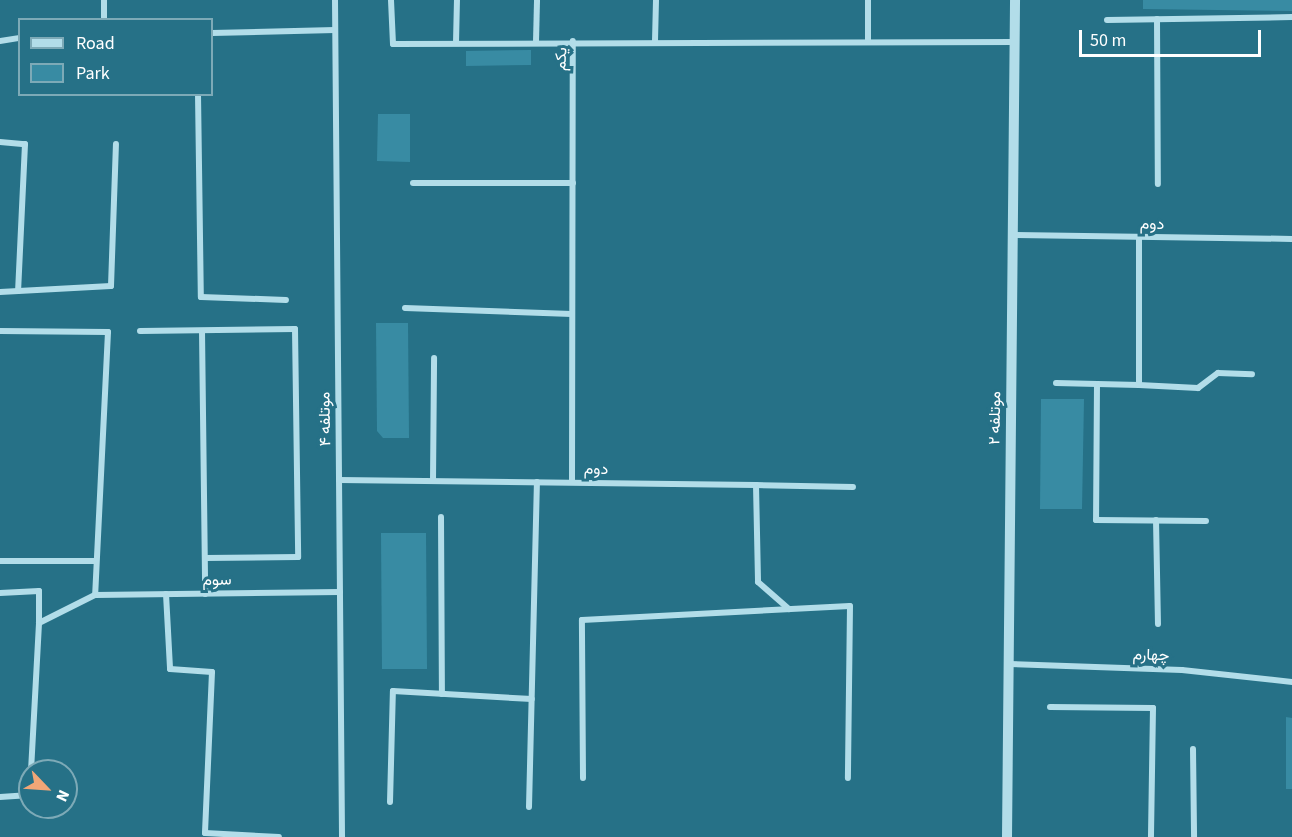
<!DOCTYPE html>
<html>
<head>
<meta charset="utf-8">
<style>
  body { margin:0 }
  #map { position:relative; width:1292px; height:837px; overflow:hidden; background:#267187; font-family:"Source Sans 3",Vazirmatn,sans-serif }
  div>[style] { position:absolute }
  .green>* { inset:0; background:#388ba3 }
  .minor>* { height:6px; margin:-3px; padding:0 3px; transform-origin:3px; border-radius:3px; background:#b2dde9 }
  .tertiary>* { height:10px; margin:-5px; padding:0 5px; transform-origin:5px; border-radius:5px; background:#b2dde9 }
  span { translate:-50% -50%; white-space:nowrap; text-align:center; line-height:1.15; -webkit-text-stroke:6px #267187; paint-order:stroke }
  .street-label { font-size:16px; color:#fff }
  .legend { position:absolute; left:18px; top:18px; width:195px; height:78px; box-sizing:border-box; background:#267187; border:2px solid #7daab7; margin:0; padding:8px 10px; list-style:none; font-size:18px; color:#fff }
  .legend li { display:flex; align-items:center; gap:12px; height:30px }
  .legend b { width:30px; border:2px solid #7daab7 }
  .north { position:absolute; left:18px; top:759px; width:60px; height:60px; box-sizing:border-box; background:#267187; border:2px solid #7daab7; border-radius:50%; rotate:115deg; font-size:16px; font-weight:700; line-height:24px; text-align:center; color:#fff }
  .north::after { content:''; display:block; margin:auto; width:21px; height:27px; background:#f1a677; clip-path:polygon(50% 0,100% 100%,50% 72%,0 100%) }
  .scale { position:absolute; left:1079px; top:30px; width:182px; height:27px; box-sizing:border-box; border:3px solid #fff; border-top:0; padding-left:8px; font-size:18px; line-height:21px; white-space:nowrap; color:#fff; -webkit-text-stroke:4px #267187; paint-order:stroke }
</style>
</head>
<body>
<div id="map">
  <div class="green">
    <i style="clip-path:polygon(1143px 0,1292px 0,1292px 11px,1143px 9px)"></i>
    <i style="clip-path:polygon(531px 50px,531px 65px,466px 66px,466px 51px)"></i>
    <i style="clip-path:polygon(378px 114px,410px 114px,410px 162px,377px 161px)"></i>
    <i style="clip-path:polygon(376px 323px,408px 323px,409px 438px,383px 438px,377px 431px)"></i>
    <i style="clip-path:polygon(1041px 399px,1084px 399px,1082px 509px,1040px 509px)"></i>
    <i style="clip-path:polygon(381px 533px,426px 533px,427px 669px,382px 669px)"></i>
    <i style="clip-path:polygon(1286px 717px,1292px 718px,1292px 789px,1286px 789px)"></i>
  </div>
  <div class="minor">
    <i style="left:104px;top:0;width:20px;rotate:90deg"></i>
    <i style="left:335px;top:0;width:837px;rotate:89.52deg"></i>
    <i style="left:391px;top:0;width:44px;rotate:87.4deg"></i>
    <i style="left:393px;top:44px;width:622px;rotate:-0.18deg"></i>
    <i style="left:868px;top:0;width:42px;rotate:90deg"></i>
    <i style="left:1157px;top:19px;width:165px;rotate:89.7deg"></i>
    <i style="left:1107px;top:20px;width:185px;rotate:-0.9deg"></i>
    <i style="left:212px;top:33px;width:123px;rotate:-1.4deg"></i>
    <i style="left:0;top:41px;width:20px;rotate:-9deg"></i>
    <i style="left:655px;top:41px;width:41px;rotate:-88.6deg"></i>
    <i style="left:536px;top:42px;width:42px;rotate:-88.6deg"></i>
    <i style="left:456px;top:43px;width:43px;rotate:-88.7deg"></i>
    <i style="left:198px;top:94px;width:203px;rotate:89.2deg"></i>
    <i style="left:201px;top:297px;width:85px;rotate:2deg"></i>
    <i style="left:0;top:142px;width:25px;rotate:5deg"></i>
    <i style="left:25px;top:144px;width:147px;rotate:92.7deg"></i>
    <i style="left:413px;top:183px;width:160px"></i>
    <i style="left:1012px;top:235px;width:280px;rotate:0.8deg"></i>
    <i style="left:1139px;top:237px;width:148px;rotate:90deg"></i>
    <i style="left:1139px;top:385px;width:59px;rotate:2.9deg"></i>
    <i style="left:1198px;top:388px;width:25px;rotate:-37deg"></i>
    <i style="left:1218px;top:373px;width:34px;rotate:2deg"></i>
    <i style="left:0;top:292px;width:111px;rotate:-3.1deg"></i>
    <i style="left:111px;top:286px;width:142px;rotate:-88deg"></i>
    <i style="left:405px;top:308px;width:167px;rotate:2.1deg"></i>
    <i style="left:0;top:331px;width:108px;rotate:0.5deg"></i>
    <i style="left:108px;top:332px;width:263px;rotate:92.8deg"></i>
    <i style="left:140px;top:331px;width:155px;rotate:-0.7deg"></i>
    <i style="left:295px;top:329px;width:228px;rotate:89.2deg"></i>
    <i style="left:298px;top:557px;width:93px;rotate:179.4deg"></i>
    <i style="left:202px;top:331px;width:263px;rotate:89.3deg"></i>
    <i style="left:1056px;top:383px;width:83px;rotate:1.4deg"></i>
    <i style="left:1097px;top:384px;width:136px;rotate:90.4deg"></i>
    <i style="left:1096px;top:520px;width:110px;rotate:0.5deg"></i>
    <i style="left:339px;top:480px;width:417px;rotate:0.7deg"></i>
    <i style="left:756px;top:485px;width:97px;rotate:88.8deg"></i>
    <i style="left:758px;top:582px;width:41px;rotate:41.1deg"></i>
    <i style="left:433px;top:481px;width:123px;rotate:-89.5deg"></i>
    <i style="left:572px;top:482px;width:441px;rotate:-89.9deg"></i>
    <i style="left:756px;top:485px;width:97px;rotate:1.2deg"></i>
    <i style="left:441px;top:517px;width:177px;rotate:89.7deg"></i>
    <i style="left:1156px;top:520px;width:104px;rotate:88.9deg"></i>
    <i style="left:0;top:561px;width:96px"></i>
    <i style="left:0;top:593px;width:39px;rotate:-3deg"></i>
    <i style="left:39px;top:591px;width:32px;rotate:90deg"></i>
    <i style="left:166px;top:594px;width:75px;rotate:86.9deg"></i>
    <i style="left:170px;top:669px;width:42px;rotate:4.1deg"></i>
    <i style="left:212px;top:672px;width:161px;rotate:92.5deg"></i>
    <i style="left:205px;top:833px;width:74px;rotate:3.1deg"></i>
    <i style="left:1008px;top:664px;width:174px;rotate:2deg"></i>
    <i style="left:1182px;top:670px;width:111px;rotate:6.2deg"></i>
    <i style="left:1050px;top:707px;width:103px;rotate:0.6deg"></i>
    <i style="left:1153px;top:708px;width:129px;rotate:90.9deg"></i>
    <i style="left:1193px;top:749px;width:88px;rotate:89.3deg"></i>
    <i style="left:31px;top:771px;width:148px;rotate:-86.9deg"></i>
    <i style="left:39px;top:623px;width:63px;rotate:-26.6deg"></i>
    <i style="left:95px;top:595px;width:245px;rotate:-0.7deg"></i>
    <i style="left:583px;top:778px;width:158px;rotate:-90.4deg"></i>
    <i style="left:582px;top:620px;width:268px;rotate:-3deg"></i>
    <i style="left:850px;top:606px;width:172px;rotate:90.7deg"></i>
    <i style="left:0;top:797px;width:30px;rotate:-4deg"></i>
    <i style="left:390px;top:802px;width:111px;rotate:-88.5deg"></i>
    <i style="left:393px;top:691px;width:139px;rotate:3.3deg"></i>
    <i style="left:529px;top:807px;width:325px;rotate:-88.6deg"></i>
  </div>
  <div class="tertiary">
    <i style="left:1007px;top:837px;width:837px;rotate:-89.45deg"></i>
  </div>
  <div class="street-label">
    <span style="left:561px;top:59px;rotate:-87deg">یکم</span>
    <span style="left:1152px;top:224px;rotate:1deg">دوم</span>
    <span style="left:995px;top:418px;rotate:-89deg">موتلفه ۲</span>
    <span style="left:325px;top:419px;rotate:-91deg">موتلفه ۴</span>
    <span style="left:596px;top:469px;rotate:1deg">دوم</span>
    <span style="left:217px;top:580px;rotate:-1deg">سوم</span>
    <span style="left:1151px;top:655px;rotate:2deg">چهارم</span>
  </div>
  <ul class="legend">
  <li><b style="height:8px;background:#b2dde9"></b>Road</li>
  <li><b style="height:16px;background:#388ba3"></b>Park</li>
  </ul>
  <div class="north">N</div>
  <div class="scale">50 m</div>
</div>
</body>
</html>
